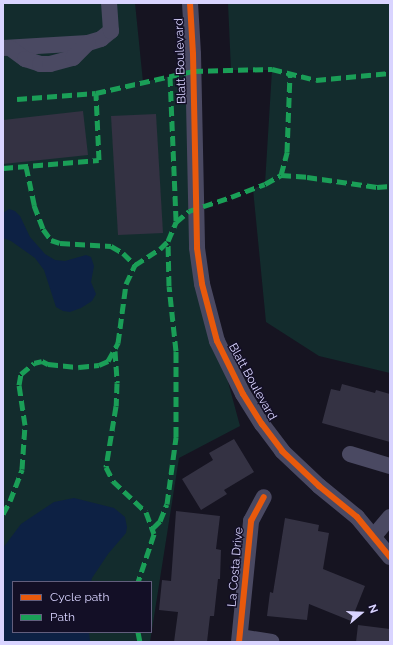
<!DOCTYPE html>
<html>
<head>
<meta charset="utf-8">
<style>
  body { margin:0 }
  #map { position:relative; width:393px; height:645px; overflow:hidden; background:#161421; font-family:Raleway,sans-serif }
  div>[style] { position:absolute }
  .green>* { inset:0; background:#132c2d }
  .water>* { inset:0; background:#0d2144 }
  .building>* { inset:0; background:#343243 }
  .minor>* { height:16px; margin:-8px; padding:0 8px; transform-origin:8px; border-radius:8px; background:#4a4962 }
  .quiet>* { height:5px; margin-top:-2.5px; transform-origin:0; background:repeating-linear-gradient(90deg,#1a9f57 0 10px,transparent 0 15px) }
  .cycleway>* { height:6px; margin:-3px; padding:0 3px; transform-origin:3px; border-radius:3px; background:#e8590c }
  span { translate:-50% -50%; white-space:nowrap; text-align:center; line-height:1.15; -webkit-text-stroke:3px #130f26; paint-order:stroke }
  .street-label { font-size:12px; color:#d9d4ff }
  .frame { position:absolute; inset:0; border:4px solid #d9d4ff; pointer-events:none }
  .legend { position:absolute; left:12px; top:581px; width:140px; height:52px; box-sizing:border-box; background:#130f26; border:1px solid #625e7d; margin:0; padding:5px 7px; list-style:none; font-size:12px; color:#d9d4ff }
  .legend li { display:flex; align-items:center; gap:8px; height:20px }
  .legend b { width:20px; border:1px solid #625e7d }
  .north { position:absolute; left:341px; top:593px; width:40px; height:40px; -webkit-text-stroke:3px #130f26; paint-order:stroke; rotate:71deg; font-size:11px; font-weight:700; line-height:16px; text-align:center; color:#d9d4ff }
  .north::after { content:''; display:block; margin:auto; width:14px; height:18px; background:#d9d4ff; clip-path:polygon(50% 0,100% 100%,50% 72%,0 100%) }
</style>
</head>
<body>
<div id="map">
  <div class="green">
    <i style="clip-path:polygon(evenodd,3px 3px,135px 3px,143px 82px,193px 71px,197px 248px,217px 341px,240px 426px,179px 458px,150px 642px,3px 642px,3px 3px,13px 582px,151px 582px,151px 632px,13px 632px,13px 582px)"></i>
    <i style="clip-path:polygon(228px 3px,390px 3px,390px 373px,319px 356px,266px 322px,253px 189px,265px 184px,272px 70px,231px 70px)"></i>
  </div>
  <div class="water">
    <i style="clip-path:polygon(9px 209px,15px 211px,20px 216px,30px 237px,45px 254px,55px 260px,65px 261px,86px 255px,91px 257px,94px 266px,91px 282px,96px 294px,92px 301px,81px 308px,70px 312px,63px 311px,56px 307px,44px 270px,35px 258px,11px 241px,3px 238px,3px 213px)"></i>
    <i style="clip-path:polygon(74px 498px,114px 508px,125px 517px,127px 527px,126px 533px,108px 554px,92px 578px,91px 582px,13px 582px,13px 632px,89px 632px,90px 642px,3px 642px,3px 548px,21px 524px,54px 502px)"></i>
  </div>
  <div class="building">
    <i style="clip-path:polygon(83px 111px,88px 155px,3px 164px,3px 120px)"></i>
    <i style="clip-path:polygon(156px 114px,163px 233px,118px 235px,111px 116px)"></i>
    <i style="clip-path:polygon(342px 384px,375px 393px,376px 390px,390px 394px,390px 442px,322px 423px,331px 389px,340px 391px)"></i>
    <i style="clip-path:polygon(234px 439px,254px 472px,224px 490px,227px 494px,201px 510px,182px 479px,213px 460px,209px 453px)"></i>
    <i style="clip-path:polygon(176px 511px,220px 516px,216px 549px,221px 550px,220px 579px,218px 579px,214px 616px,210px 616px,207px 642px,174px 642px,178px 612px,159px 610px,162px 580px,171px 581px)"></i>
    <i style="clip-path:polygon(285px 518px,319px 525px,318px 531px,329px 533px,323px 569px,365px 586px,351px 621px,309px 604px,307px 620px,267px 616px,270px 592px,273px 593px)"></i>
    <i style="clip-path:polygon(358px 625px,390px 629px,390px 642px,356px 642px)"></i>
  </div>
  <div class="minor">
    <i style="left:190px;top:3px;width:51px;rotate:86.6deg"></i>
    <i style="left:193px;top:54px;width:194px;rotate:88.8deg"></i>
    <i style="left:197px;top:248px;width:36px;rotate:82deg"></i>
    <i style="left:202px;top:284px;width:59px;rotate:75.3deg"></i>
    <i style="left:217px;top:341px;width:59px;rotate:63.9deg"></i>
    <i style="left:243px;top:394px;width:36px;rotate:58deg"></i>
    <i style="left:262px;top:424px;width:34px;rotate:53deg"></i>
    <i style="left:282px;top:451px;width:51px;rotate:43.4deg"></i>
    <i style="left:319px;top:486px;width:49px;rotate:39.2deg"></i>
    <i style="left:357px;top:517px;width:52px;rotate:50.5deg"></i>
    <i style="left:3px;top:48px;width:85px;rotate:-3.4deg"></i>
    <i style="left:88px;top:43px;width:14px;rotate:-17deg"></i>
    <i style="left:101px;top:39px;width:13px;rotate:-39deg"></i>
    <i style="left:111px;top:31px;width:28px;rotate:-94deg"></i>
    <i style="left:10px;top:48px;width:19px;rotate:36deg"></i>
    <i style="left:25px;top:59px;width:16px;rotate:18deg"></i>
    <i style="left:40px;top:64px;width:10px"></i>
    <i style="left:50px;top:64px;width:24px;rotate:-15deg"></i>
    <i style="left:73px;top:58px;width:21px;rotate:-45deg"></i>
    <i style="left:350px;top:454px;width:42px;rotate:16.7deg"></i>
    <i style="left:374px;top:536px;width:25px;rotate:-50deg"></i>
    <i style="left:240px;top:637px;width:32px;rotate:9deg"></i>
    <i style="left:239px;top:642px;width:122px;rotate:-84.3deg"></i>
    <i style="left:251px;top:521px;width:27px;rotate:-62deg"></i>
  </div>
  <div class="quiet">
    <i style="left:170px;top:76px;width:146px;rotate:87.6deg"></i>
    <i style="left:17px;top:99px;width:79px;rotate:-4.3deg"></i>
    <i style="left:96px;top:93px;width:99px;rotate:-12.8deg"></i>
    <i style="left:193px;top:71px;width:79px;rotate:-1.5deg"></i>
    <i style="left:272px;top:69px;width:45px;rotate:14deg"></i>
    <i style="left:316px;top:80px;width:74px;rotate:-5.4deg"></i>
    <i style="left:26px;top:166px;width:40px;rotate:78deg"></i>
    <i style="left:34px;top:205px;width:26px;rotate:69deg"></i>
    <i style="left:43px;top:229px;width:14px;rotate:54deg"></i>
    <i style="left:51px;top:240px;width:9px;rotate:18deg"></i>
    <i style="left:60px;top:243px;width:51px;rotate:3.4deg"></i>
    <i style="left:111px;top:246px;width:14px;rotate:30deg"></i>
    <i style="left:123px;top:253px;width:17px;rotate:45deg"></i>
    <i style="left:3px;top:168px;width:96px;rotate:-4.8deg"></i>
    <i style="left:99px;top:160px;width:67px;rotate:-92.6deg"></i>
    <i style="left:281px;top:175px;width:26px;rotate:4deg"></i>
    <i style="left:307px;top:177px;width:71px;rotate:8.1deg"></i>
    <i style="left:377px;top:187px;width:13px;rotate:-4deg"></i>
    <i style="left:115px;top:351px;width:32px;rotate:86deg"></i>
    <i style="left:117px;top:383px;width:23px;rotate:92deg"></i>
    <i style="left:116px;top:406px;width:62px;rotate:99.3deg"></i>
    <i style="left:106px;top:467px;width:16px;rotate:63deg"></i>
    <i style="left:113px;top:481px;width:45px;rotate:43.2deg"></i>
    <i style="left:146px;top:512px;width:23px;rotate:70deg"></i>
    <i style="left:154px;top:534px;width:51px;rotate:108.4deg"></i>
    <i style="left:3px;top:514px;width:15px;rotate:-62deg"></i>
    <i style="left:10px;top:501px;width:34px;rotate:-69deg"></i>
    <i style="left:22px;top:469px;width:44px;rotate:-86.1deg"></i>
    <i style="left:25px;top:425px;width:40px;rotate:-98.5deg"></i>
    <i style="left:19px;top:385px;width:11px;rotate:-80deg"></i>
    <i style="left:21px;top:374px;width:17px;rotate:-40deg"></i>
    <i style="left:34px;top:363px;width:8px;rotate:-14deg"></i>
    <i style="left:42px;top:361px;width:7px;rotate:27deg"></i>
    <i style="left:48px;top:364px;width:31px;rotate:6deg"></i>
    <i style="left:79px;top:367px;width:20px;rotate:-6deg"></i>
    <i style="left:99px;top:365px;width:10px;rotate:-24deg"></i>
    <i style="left:108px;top:361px;width:21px;rotate:-61deg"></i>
    <i style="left:118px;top:343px;width:60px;rotate:-82.3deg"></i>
    <i style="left:126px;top:284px;width:21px;rotate:-65deg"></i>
    <i style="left:135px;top:265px;width:30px;rotate:-33deg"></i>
    <i style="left:160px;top:249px;width:11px;rotate:-45deg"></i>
    <i style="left:168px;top:241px;width:21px;rotate:-67deg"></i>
    <i style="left:176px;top:222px;width:17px;rotate:-40deg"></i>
    <i style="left:189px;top:211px;width:44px;rotate:-18.4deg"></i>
    <i style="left:231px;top:197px;width:36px;rotate:-21deg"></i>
    <i style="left:265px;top:184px;width:18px;rotate:-29deg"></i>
    <i style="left:281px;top:175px;width:24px;rotate:-75deg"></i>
    <i style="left:287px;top:152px;width:77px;rotate:-87.8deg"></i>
    <i style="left:153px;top:528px;width:10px;rotate:-45deg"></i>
    <i style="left:160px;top:521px;width:18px;rotate:-68deg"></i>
    <i style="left:167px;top:504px;width:68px;rotate:-82.3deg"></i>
    <i style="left:176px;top:437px;width:86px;rotate:-90deg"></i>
    <i style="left:176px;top:351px;width:65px;rotate:-96.1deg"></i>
    <i style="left:169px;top:286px;width:45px;rotate:-91.3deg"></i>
    <i style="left:138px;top:632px;width:10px;rotate:79deg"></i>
  </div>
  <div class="cycleway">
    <i style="left:190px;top:3px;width:51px;rotate:86.6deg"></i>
    <i style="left:193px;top:54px;width:194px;rotate:88.8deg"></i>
    <i style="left:197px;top:248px;width:36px;rotate:82deg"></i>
    <i style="left:202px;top:284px;width:59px;rotate:75.3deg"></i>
    <i style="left:217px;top:341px;width:59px;rotate:63.9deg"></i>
    <i style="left:243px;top:394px;width:36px;rotate:58deg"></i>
    <i style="left:262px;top:424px;width:34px;rotate:53deg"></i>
    <i style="left:282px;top:451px;width:51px;rotate:43.4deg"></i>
    <i style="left:319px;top:486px;width:49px;rotate:39.2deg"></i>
    <i style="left:357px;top:517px;width:52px;rotate:50.5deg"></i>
    <i style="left:239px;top:642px;width:122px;rotate:-84.3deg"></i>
    <i style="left:251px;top:521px;width:27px;rotate:-62deg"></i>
  </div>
  <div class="street-label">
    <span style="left:181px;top:61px;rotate:-92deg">Blatt Boulevard</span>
    <span style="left:252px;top:382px;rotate:61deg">Blatt Boulevard</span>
    <span style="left:236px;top:567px;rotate:-85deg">La Costa Drive</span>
  </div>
  <div class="frame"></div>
  <ul class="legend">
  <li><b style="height:5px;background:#e8590c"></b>Cycle path</li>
  <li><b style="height:5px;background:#1a9f57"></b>Path</li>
  </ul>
  <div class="north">N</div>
</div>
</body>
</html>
